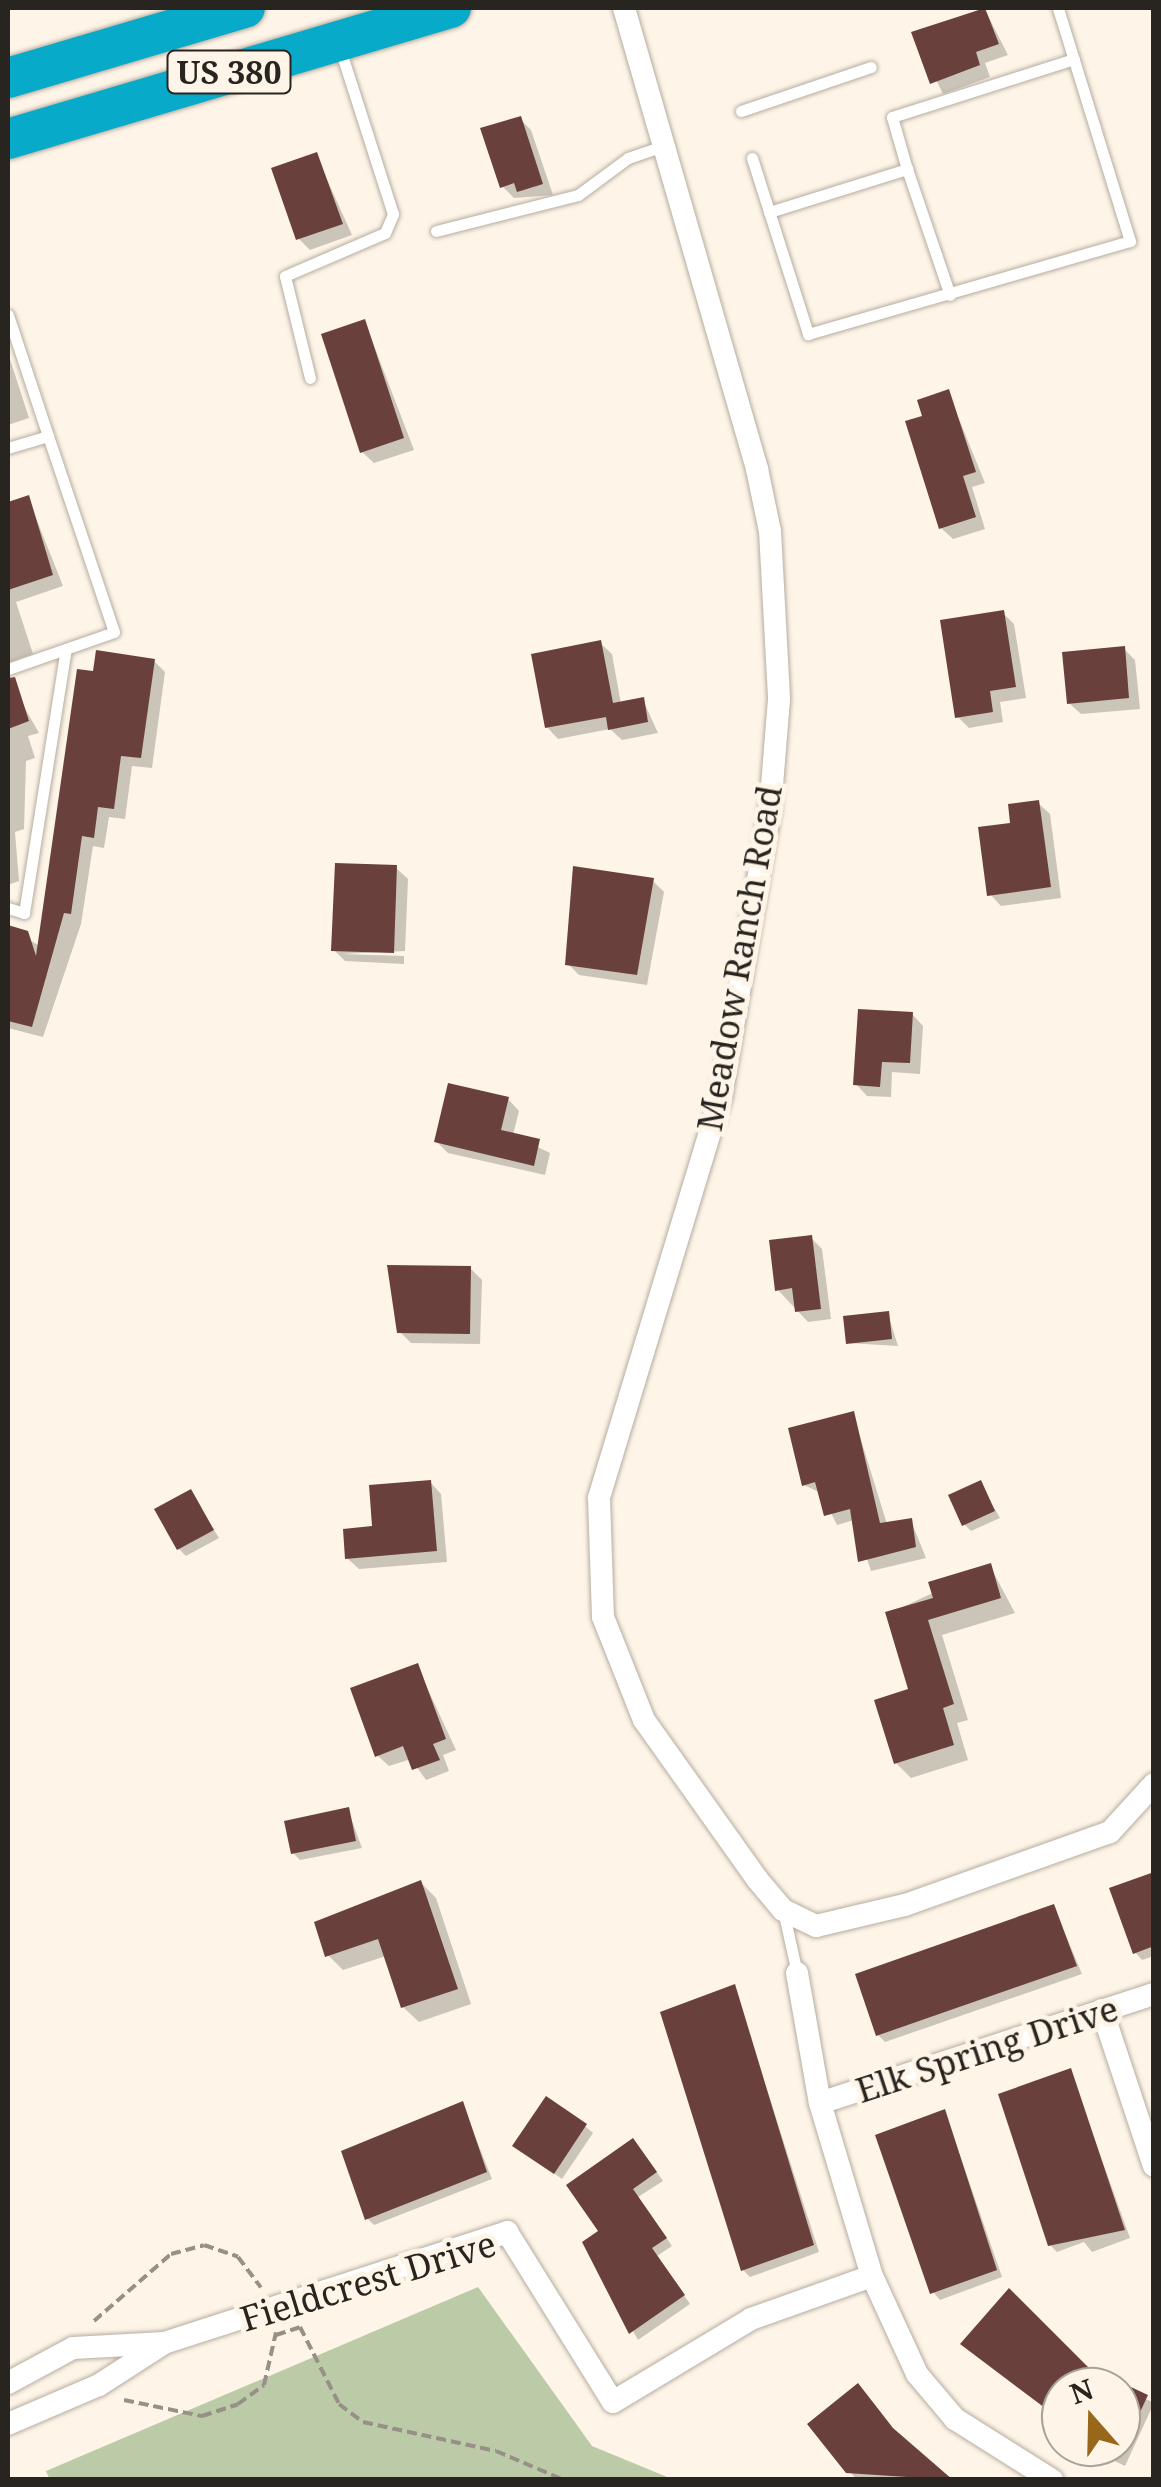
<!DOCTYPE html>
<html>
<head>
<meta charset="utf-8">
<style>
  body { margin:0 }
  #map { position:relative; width:1161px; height:2487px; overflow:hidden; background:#fef5e8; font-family:"Noto Serif",serif }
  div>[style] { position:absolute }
  .green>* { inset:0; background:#bbcaa7 }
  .shadow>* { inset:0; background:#0003 }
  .building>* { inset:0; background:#69403c }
  .path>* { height:4px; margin-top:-2px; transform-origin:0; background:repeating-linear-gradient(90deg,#969087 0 10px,transparent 0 15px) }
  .roads { filter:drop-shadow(0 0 2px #b5aca0) drop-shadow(0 0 2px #b5aca0) }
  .lane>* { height:11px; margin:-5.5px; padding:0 5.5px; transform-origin:5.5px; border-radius:5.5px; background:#fff }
  .street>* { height:22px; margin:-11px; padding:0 11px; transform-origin:11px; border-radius:11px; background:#fff }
  .highway>* { height:40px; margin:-20px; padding:0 20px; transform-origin:20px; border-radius:20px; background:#07abc9 }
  span { translate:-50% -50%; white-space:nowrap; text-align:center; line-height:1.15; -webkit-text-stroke:10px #fef5e8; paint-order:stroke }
  .shield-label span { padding:2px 8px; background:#fef5e8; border:2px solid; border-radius:8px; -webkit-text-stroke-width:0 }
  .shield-label { font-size:32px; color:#282520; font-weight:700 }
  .street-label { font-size:35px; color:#282520 }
  .frame { position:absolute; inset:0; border:10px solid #282520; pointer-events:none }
  .north { position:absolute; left:1041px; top:2367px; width:100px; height:100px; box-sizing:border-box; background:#fef5e8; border:2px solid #a8a298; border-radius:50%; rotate:340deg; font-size:28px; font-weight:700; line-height:40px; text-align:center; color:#282520 }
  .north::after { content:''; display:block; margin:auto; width:35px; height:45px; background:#98671a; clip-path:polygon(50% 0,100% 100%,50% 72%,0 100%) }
</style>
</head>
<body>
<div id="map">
  <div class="green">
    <i style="clip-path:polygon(478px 2287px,592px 2446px,672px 2479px,50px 2480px,46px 2471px)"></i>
  </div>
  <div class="shadow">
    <i style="clip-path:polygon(984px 8px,1008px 55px,985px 63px,990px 77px,943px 94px,914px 34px)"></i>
    <i style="clip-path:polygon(520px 119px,531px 130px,553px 195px,514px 198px,502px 186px)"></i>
    <i style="clip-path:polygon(316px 155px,352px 235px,310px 250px,299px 239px)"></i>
    <i style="clip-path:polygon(365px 322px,414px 450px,374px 463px,362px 452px)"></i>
    <i style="clip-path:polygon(8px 353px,29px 418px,8px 425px)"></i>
    <i style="clip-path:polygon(948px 392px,985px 483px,972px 487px,985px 529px,953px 539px,941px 528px,925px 417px)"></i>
    <i style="clip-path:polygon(28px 498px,63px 586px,16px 602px,33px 654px,8px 663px,8px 504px)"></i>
    <i style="clip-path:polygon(1003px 613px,1014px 624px,1026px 698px,1000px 702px,1003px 722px,969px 728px,957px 716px)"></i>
    <i style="clip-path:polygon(600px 643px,612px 654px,621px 704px,643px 700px,658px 733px,622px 740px,610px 729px,558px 739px,547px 727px)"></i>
    <i style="clip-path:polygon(1124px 649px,1135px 660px,1140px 709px,1081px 714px,1069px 703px)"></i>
    <i style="clip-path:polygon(154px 661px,165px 672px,152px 768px,132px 766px,125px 819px,109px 817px,104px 848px,93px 846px,81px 924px,43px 1037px,8px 1028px,8px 928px,40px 946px,95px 674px)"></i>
    <i style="clip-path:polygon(22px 703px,39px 733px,28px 736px,35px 758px,26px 761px,24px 829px,15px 832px,19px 881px,8px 885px,8px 708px)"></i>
    <i style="clip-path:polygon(1038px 803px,1050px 814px,1061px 898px,1001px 906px,990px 894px,1013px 825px)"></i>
    <i style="clip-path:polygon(396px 868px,408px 879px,405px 951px,342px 954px,404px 956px,404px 964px,345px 961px,334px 950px)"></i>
    <i style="clip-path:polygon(653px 881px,664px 892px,647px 985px,579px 975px,568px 964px)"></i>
    <i style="clip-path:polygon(912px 1014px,923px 1026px,920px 1074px,892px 1072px,891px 1097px,867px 1096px,856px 1084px)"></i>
    <i style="clip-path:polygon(508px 1099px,519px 1111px,513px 1135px,550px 1153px,545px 1175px,448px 1153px,437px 1142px)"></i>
    <i style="clip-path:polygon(811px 1238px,822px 1249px,831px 1319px,808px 1322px,777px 1289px)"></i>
    <i style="clip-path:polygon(389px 1267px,470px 1268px,482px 1280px,480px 1344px,411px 1343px,400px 1332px)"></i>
    <i style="clip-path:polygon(888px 1314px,898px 1346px,848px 1343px)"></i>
    <i style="clip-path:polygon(853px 1414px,887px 1524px,911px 1521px,926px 1558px,871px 1571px,854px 1520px,837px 1525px,821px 1493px,804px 1485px)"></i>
    <i style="clip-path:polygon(430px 1482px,441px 1494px,447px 1562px,359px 1569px,347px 1558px)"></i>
    <i style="clip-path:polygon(980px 1483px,1000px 1518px,971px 1531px,964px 1524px)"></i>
    <i style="clip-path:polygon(190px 1492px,219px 1538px,186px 1556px,179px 1549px)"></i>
    <i style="clip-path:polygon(990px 1566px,1015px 1613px,942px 1635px,968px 1720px,957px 1723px,968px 1760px,911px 1778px,896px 1763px,912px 1691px,888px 1614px)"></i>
    <i style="clip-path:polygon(417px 1666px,456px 1750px,443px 1755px,449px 1771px,426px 1780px,411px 1759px,389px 1766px,377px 1755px)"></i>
    <i style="clip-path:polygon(348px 1810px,362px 1848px,300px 1860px,293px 1853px)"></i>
    <i style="clip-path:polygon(1154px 1875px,1154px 1956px,1142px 1960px,1135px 1952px)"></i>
    <i style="clip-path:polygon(421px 1883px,436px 1898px,471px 2004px,419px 2022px,403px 2007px,386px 1956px,343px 1970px,328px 1955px)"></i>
    <i style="clip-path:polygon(1054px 1907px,1082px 1974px,885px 2042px,878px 2035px)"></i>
    <i style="clip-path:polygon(734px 1987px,819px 2252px,750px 2277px,743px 2270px)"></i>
    <i style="clip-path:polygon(1070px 2071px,1130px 2238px,1092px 2252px,1084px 2242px,1057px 2252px,1050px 2245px)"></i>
    <i style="clip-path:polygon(462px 2104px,492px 2179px,374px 2225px,367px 2218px)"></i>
    <i style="clip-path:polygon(945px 2112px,1002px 2277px,940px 2300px,933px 2292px)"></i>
    <i style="clip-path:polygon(585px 2126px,593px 2133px,562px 2179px,515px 2146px)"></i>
    <i style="clip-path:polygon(640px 2148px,663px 2181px,638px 2197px,672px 2246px,657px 2256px,690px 2304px,638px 2340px,585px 2243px,602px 2232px)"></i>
    <i style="clip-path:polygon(1009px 2292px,1086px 2369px,1154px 2403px,1125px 2466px,1085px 2447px,1121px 2447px,1121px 2387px,1061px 2387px,1061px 2420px)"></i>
    <i style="clip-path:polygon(810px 2424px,897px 2434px,953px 2480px,857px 2480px)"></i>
  </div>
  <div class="building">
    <i style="clip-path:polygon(985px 8px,999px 44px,976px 52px,980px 65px,930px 84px,911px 32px)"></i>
    <i style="clip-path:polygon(521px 116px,543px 184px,517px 192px,514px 183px,500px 188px,480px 128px)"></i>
    <i style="clip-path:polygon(317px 152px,343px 224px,296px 240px,271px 168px)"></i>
    <i style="clip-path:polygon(365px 319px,404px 438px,360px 453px,321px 334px)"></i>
    <i style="clip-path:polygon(949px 389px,976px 472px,963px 476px,976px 517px,939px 529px,905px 421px,922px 416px,917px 400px)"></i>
    <i style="clip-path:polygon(29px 495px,53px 575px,8px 590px,8px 502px)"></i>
    <i style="clip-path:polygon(1004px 610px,1016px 687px,990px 691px,993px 712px,955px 718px,940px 620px)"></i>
    <i style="clip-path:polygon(601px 640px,613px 703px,644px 697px,648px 722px,608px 730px,606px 717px,545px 728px,531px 654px)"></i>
    <i style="clip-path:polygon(1125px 646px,1129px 698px,1067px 704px,1062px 652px)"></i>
    <i style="clip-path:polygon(96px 650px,155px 659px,141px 758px,121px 756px,114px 809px,98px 807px,94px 838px,82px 836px,71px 914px,64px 913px,32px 1027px,8px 1021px,8px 925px,28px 931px,36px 956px,77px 669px,93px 671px)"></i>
    <i style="clip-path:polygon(15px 677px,29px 721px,8px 729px,8px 678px)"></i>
    <i style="clip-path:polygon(1039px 800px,1051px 887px,987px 896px,978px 827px,1010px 823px,1008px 804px)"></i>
    <i style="clip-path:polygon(335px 863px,397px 865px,394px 953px,331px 951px)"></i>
    <i style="clip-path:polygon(573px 866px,654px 878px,637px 975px,565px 965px)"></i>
    <i style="clip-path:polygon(858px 1009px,913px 1012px,910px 1063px,882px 1062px,880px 1087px,853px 1085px)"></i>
    <i style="clip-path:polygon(448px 1083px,509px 1097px,501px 1130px,540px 1139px,534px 1166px,434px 1142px)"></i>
    <i style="clip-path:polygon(812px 1235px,821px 1309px,795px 1312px,792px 1288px,775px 1291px,769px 1240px)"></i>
    <i style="clip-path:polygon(387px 1265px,471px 1266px,470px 1334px,397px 1333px)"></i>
    <i style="clip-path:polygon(889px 1311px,892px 1339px,846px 1344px,843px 1316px)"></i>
    <i style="clip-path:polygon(854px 1411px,880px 1523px,912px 1518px,916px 1547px,858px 1562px,850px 1509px,824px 1516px,815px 1482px,802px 1486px,788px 1428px)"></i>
    <i style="clip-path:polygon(431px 1480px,437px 1551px,345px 1559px,343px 1529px,372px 1526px,369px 1485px)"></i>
    <i style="clip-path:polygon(981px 1480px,995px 1511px,962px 1526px,948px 1495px)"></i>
    <i style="clip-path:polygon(191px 1489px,214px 1530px,177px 1550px,154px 1509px)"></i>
    <i style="clip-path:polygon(991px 1563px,1001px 1598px,928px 1620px,954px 1704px,943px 1708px,954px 1745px,894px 1764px,874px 1700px,908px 1689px,885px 1612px,933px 1598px,928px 1582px)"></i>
    <i style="clip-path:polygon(418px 1663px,446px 1739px,433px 1744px,440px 1760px,412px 1770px,403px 1746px,375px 1757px,350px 1688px)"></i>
    <i style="clip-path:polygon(349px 1807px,356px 1841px,291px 1854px,284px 1821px)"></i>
    <i style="clip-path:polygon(1154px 1872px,1154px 1946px,1133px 1954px,1109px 1888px)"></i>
    <i style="clip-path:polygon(421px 1880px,458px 1989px,401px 2008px,378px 1939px,325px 1957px,314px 1922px)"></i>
    <i style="clip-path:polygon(1054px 1904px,1077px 1966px,876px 2036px,855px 1974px)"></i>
    <i style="clip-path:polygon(735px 1984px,814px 2245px,741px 2271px,660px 2012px)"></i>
    <i style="clip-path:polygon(1071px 2068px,1125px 2230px,1048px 2246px,998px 2094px)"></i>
    <i style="clip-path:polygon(546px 2096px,587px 2124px,554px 2174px,512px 2146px)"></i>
    <i style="clip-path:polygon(463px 2101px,487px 2172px,365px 2220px,341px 2151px)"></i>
    <i style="clip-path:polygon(945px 2109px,997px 2270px,930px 2294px,875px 2135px)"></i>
    <i style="clip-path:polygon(633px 2138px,657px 2172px,633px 2189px,667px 2238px,652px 2248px,685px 2295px,629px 2334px,582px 2242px,598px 2231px,566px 2185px)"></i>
    <i style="clip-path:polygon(1009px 2288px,1088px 2367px,1148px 2395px,1121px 2453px,1121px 2387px,1061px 2387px,1061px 2420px,960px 2344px)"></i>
    <i style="clip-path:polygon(858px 2383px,893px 2428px,953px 2480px,846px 2473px,807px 2424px)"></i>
  </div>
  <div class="path">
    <i style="left:94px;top:2321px;width:102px;rotate:-41deg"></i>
    <i style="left:171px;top:2254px;width:34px;rotate:-15deg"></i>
    <i style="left:204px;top:2245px;width:36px;rotate:19deg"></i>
    <i style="left:238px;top:2257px;width:38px;rotate:53deg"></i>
    <i style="left:276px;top:2335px;width:25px;rotate:-18deg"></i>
    <i style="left:300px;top:2327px;width:86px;rotate:63.1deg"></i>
    <i style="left:339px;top:2404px;width:30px;rotate:37deg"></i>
    <i style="left:363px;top:2422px;width:136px;rotate:12.3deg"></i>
    <i style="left:496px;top:2451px;width:74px;rotate:23.1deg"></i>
    <i style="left:124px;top:2400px;width:80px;rotate:11.6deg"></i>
    <i style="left:202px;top:2416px;width:38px;rotate:-18deg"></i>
    <i style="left:238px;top:2404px;width:32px;rotate:-36deg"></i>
    <i style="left:264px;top:2385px;width:54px;rotate:-77.2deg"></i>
  </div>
  <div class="roads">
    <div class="lane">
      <i style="left:741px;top:111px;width:137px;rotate:-18.7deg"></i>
      <i style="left:752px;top:158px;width:185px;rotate:72.3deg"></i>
      <i style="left:808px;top:334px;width:335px;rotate:-16.1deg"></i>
      <i style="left:1130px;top:241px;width:244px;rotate:-107.2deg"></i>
      <i style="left:907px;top:169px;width:54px;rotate:-106.1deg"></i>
      <i style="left:892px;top:117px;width:191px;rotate:-17.7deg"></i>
      <i style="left:769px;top:212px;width:145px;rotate:-17.3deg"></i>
      <i style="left:907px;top:169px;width:133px;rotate:71.2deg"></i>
      <i style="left:436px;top:231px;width:146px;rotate:-14.2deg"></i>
      <i style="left:578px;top:195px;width:62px;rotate:-36.5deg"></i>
      <i style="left:628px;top:158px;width:37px;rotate:-19deg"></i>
      <i style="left:8px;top:315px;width:127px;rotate:71.7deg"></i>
      <i style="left:48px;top:436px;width:42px;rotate:163.3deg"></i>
      <i style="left:310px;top:378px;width:105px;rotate:-103.8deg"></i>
      <i style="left:285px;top:276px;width:109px;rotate:-23.3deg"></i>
      <i style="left:385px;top:233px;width:21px;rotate:-67deg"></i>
      <i style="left:393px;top:214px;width:173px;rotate:-107.8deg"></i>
      <i style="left:8px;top:669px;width:112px;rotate:-19.2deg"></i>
      <i style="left:114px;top:632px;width:207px;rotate:-108.6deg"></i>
      <i style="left:8px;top:908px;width:17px;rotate:17deg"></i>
      <i style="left:24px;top:913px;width:267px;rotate:-81deg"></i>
      <i style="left:783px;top:1910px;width:65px;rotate:77.5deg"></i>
    </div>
    <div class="street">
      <i style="left:624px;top:8px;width:480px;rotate:73.9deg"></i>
      <i style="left:757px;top:469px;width:63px;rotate:78.2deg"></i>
      <i style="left:770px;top:531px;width:168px;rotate:86.9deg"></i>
      <i style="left:779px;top:699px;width:111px;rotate:94.6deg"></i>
      <i style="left:770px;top:810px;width:290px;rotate:99.7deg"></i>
      <i style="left:721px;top:1096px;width:420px;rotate:106.9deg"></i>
      <i style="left:599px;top:1498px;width:119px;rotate:88.1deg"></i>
      <i style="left:603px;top:1617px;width:111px;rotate:68.3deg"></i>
      <i style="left:644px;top:1720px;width:195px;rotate:54.6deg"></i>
      <i style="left:757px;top:1879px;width:40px;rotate:50deg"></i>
      <i style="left:783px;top:1910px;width:37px;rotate:26deg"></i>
      <i style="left:816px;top:1926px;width:91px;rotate:-13.3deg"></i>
      <i style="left:905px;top:1905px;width:218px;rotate:-19.6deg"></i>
      <i style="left:1110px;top:1832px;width:65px;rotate:-47.5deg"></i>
      <i style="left:797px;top:1973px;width:132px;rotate:80deg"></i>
      <i style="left:820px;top:2103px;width:181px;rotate:73.3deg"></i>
      <i style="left:872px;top:2276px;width:108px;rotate:65.3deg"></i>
      <i style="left:917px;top:2374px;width:59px;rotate:49.8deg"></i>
      <i style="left:955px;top:2419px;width:115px;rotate:32.2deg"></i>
      <i style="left:1102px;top:2010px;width:164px;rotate:71.6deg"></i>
      <i style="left:820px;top:2103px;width:351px;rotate:-18.1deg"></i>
      <i style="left:8px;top:2383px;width:74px;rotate:-28.3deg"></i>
      <i style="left:73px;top:2348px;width:91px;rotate:-3.1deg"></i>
      <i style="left:164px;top:2343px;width:361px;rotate:-17.9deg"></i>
      <i style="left:507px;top:2232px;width:200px;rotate:58.1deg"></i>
      <i style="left:613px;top:2402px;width:161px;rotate:-31deg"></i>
      <i style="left:751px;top:2319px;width:128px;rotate:-19.6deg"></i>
      <i style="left:8px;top:2424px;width:99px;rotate:-23.2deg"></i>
      <i style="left:99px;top:2385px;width:74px;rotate:-32.8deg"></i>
    </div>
    <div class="highway">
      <i style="left:8px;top:78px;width:247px;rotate:-16.5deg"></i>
      <i style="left:8px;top:139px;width:462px;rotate:-16.5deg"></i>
    </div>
  </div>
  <div class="shield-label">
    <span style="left:229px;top:72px">US 380</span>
  </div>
  <div class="street-label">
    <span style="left:739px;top:958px;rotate:-80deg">Meadow Ranch Road</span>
    <span style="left:987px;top:2049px;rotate:-18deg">Elk Spring Drive</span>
    <span style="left:368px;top:2281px;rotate:-17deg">Fieldcrest Drive</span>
  </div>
  <div class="frame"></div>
  <div class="north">N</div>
</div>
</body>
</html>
